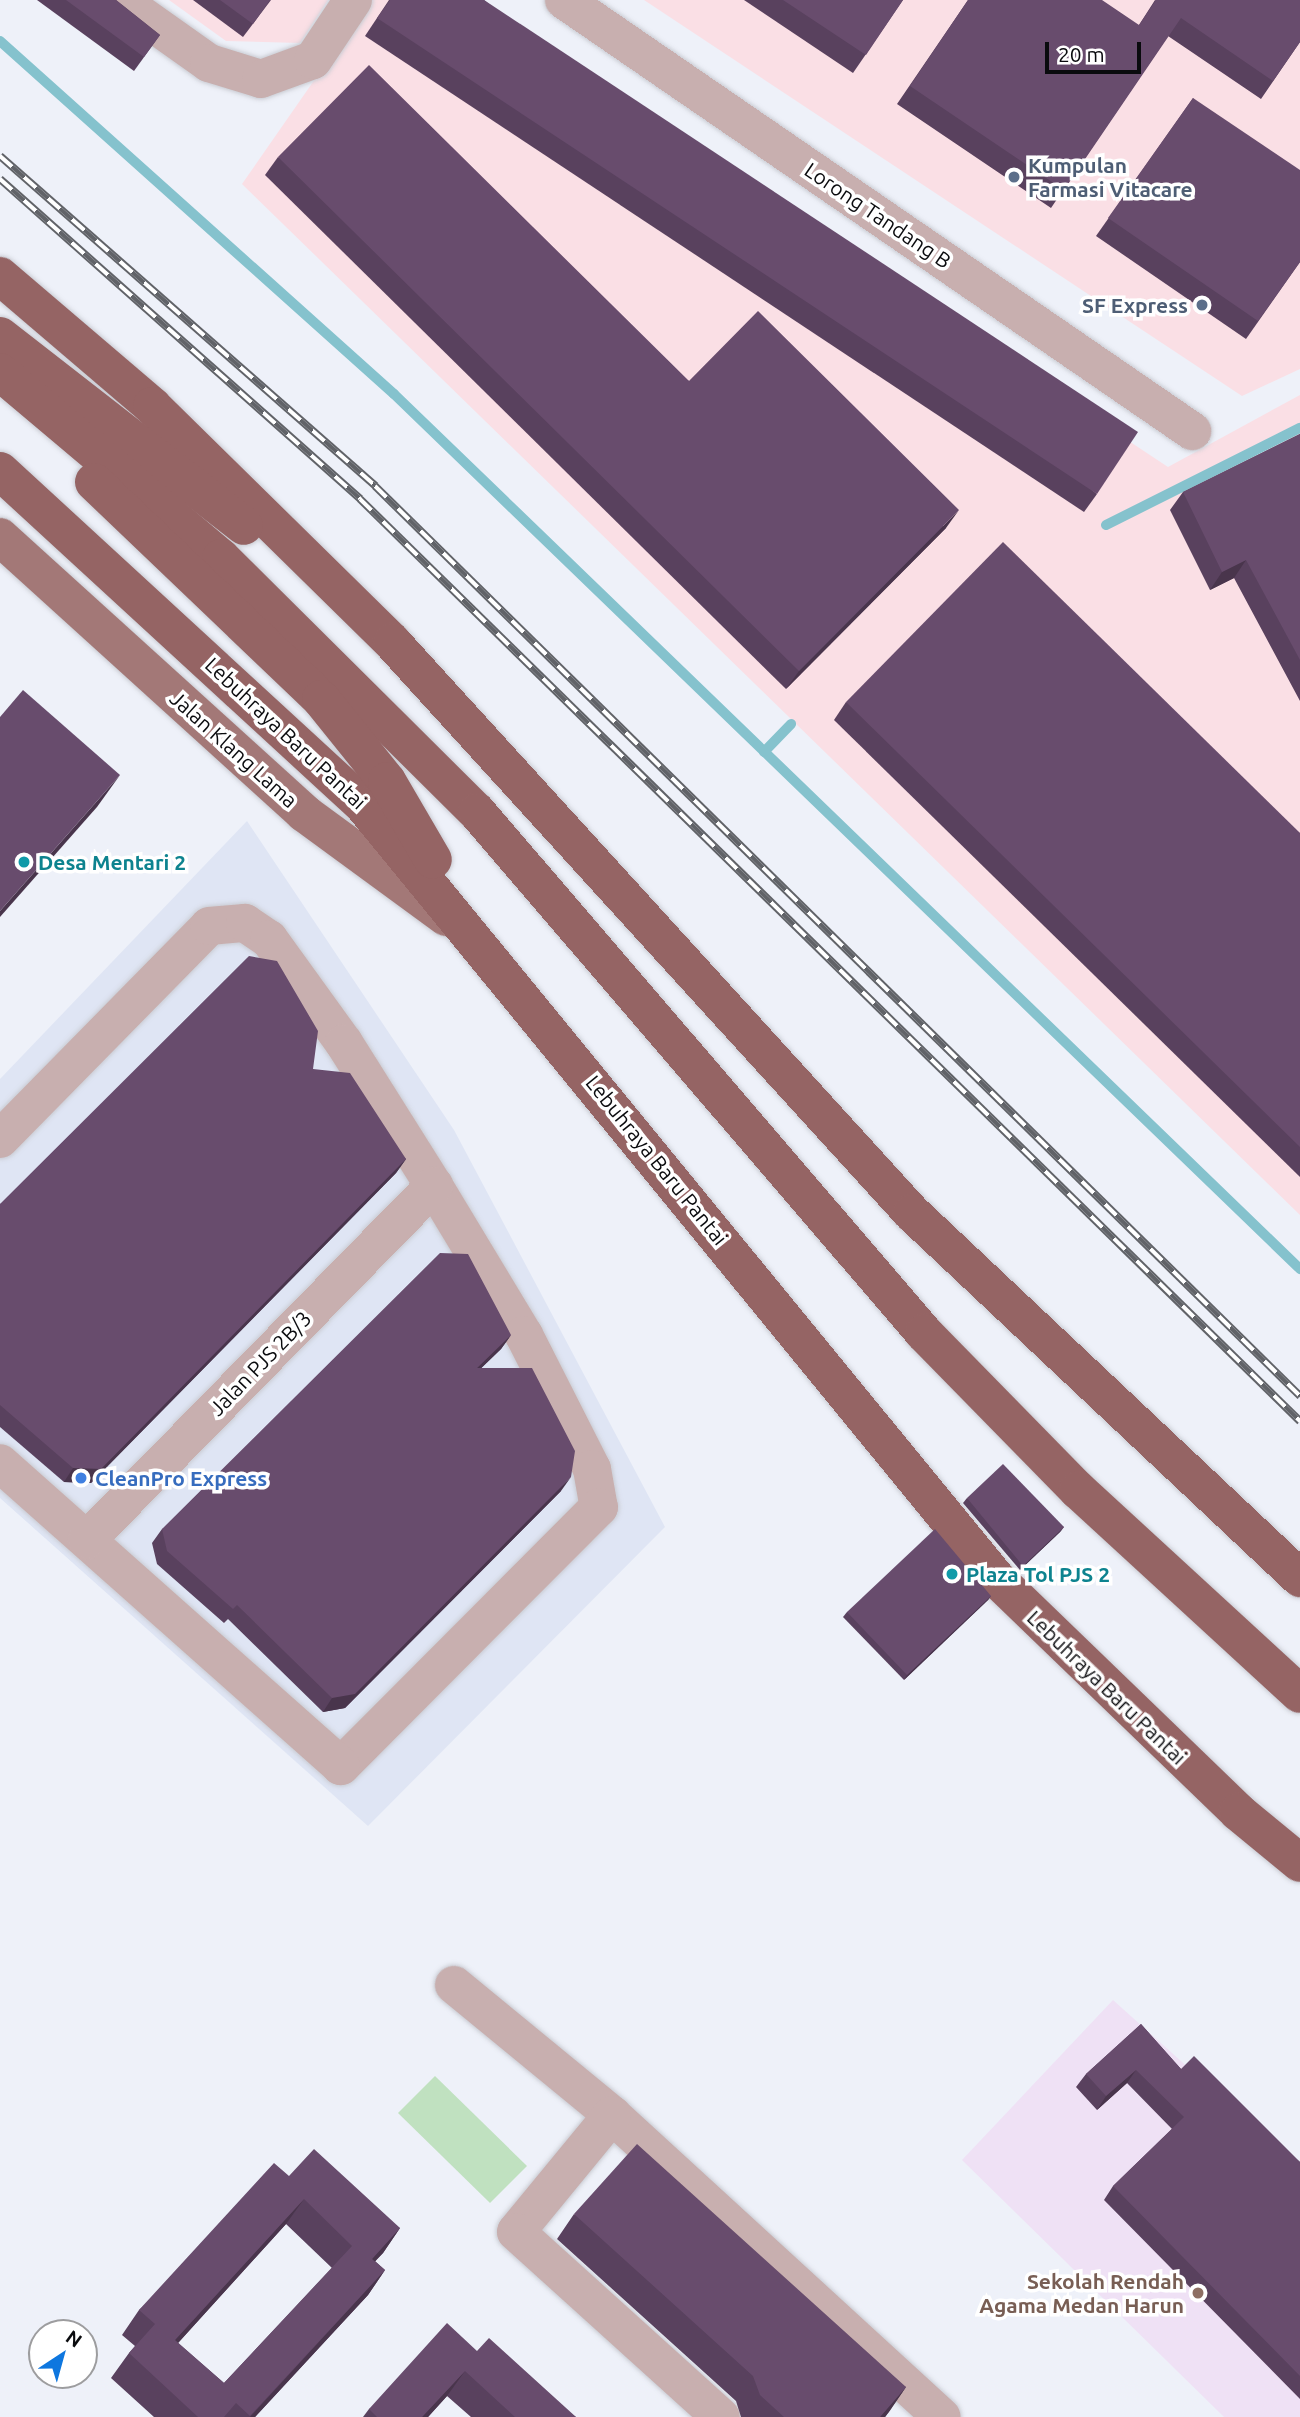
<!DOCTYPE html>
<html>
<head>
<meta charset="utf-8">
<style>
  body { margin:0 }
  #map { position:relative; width:1300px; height:2417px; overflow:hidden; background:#eef1f9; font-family:Ubuntu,sans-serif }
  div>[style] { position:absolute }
  .built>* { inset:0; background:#dfe5f4 }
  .industrial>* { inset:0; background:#fadfe5 }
  .education>* { inset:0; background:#efe1f5 }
  .green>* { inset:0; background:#c0e1c0 }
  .stream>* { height:10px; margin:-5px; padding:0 5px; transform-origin:5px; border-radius:5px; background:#85c2cd }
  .roads { filter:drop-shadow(0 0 2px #caccd3) drop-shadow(0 0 2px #caccd3) }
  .minor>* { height:38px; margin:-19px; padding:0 19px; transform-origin:19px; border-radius:19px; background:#c8afaf }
  .major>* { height:38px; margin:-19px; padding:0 19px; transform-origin:19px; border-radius:19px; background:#a37877 }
  .highway>* { height:38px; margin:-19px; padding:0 19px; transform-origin:19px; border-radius:19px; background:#956464 }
  .rail>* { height:8px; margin-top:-4px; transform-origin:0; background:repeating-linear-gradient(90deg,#fff 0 16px,#616368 0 32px); box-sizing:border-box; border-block:2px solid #616368 }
  .wall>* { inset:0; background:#59415e }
  .shaded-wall>* { inset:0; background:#49354c }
  .building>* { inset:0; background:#684c6d }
  .dots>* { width:19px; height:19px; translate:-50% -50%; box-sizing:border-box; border:4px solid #fff; border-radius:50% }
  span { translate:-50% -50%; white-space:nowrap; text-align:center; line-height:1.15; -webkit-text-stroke:7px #fff; paint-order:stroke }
  .service-label { font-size:21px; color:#4e5e75; font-weight:700 }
  .left { translate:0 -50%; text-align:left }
  .right { translate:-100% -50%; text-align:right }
  .street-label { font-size:21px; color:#0a0b0e }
  .culture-label { font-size:21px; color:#0d838f; font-weight:700 }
  .shop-label { font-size:21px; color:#366cbe; font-weight:700 }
  .education-label { font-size:21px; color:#785e54; font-weight:700 }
  .north { position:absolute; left:28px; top:2319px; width:70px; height:70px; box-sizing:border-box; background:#fff; border:2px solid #9d9d9f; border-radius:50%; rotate:36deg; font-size:19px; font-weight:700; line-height:28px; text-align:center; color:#0a0b0e }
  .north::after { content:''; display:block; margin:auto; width:24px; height:32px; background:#0e77df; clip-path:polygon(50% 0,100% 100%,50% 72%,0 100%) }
  .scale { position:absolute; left:1045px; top:42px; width:96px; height:32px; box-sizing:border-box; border:4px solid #0a0b0e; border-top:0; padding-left:9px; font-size:21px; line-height:24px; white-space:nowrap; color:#0a0b0e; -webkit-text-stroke:5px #fff; paint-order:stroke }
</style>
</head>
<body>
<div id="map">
  <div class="built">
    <i style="clip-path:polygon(247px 821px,454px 1130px,665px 1527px,368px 1826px,0 1498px,0 1079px)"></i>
  </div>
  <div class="industrial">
    <i style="clip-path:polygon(169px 0,328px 0,300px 43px,226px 41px)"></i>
    <i style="clip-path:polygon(370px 0,463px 0,1168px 467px,1300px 395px,1300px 1215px,242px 184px)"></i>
    <i style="clip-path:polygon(644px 0,1300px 0,1300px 369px,1242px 396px)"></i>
  </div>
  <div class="education">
    <i style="clip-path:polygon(1113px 2000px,1300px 2168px,1300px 2417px,1224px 2417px,962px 2160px)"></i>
  </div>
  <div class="green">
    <i style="clip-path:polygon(435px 2076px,527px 2166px,490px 2203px,398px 2113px)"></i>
  </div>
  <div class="stream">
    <i style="left:0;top:41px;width:529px;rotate:41.86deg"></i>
    <i style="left:394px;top:394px;width:1260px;rotate:44deg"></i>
    <i style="left:1106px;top:525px;width:217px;rotate:-26.6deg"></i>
    <i style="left:764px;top:752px;width:39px;rotate:-46deg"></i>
  </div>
  <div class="roads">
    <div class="minor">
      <i style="left:120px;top:0;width:109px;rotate:35.3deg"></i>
      <i style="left:209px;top:63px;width:54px;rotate:17.1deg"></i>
      <i style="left:261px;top:79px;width:55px;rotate:-20.1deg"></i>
      <i style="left:313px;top:60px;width:72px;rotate:-56.3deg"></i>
      <i style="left:564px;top:0;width:762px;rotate:34.46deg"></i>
      <i style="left:0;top:1139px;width:298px;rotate:-45.5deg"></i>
      <i style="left:209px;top:926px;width:36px;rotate:-5deg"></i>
      <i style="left:245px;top:923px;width:29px;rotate:34deg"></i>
      <i style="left:269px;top:939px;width:128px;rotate:54.2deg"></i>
      <i style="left:344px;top:1043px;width:169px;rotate:57.8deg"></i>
      <i style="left:434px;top:1186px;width:174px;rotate:58.9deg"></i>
      <i style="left:524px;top:1335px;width:150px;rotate:63.1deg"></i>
      <i style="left:592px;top:1469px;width:39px;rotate:80deg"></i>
      <i style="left:599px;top:1507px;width:366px;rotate:134.9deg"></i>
      <i style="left:341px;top:1766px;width:456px;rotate:-138.4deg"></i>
      <i style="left:87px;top:1540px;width:496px;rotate:-45.6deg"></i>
      <i style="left:454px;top:1985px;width:205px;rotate:39.4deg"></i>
      <i style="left:612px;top:2115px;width:447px;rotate:42.5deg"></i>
      <i style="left:612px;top:2115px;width:151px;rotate:129.4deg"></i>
      <i style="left:516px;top:2232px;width:276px;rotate:42.1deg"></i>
    </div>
    <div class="major">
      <i style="left:0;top:537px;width:411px;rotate:42.2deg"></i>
      <i style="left:304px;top:813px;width:176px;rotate:36.2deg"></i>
    </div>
    <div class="highway">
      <i style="left:0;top:276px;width:200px;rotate:40.5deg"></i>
      <i style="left:152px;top:406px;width:337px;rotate:44.5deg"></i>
      <i style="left:392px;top:642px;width:772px;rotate:47.68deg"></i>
      <i style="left:912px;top:1213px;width:533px;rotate:43.25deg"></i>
      <i style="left:0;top:336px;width:309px;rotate:37.9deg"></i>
      <i style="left:0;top:372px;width:289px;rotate:40.1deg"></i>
      <i style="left:221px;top:558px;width:361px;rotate:44.8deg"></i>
      <i style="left:477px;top:812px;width:686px;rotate:49.37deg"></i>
      <i style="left:924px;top:1333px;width:220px;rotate:45.6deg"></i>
      <i style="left:1078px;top:1490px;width:301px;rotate:42.6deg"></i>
      <i style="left:0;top:471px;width:495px;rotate:42.6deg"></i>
      <i style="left:364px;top:806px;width:999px;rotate:50.69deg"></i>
      <i style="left:997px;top:1579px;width:335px;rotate:44deg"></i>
      <i style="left:1238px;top:1812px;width:80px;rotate:39.4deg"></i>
      <i style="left:94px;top:482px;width:314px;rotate:43.7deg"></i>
      <i style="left:321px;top:699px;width:105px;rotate:51.2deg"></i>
      <i style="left:387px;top:781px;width:91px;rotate:59.8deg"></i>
    </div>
  </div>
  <div class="rail">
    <i style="left:0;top:156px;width:500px;rotate:41.3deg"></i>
    <i style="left:375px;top:486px;width:1298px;rotate:44.53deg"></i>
    <i style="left:0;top:179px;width:482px;rotate:41.6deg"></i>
    <i style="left:360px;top:499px;width:1317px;rotate:44.45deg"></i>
  </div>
  <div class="wall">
    <i style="clip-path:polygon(37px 0,116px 0,160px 35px,134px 71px)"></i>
    <i style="clip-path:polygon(193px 0,271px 0,243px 37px)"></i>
    <i style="clip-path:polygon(389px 0,484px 0,1097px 494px,1084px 512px,365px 36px)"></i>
    <i style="clip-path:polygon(744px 0,903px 0,853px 73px)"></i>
    <i style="clip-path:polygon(968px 0,1139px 25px,1155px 0,1300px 42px,1261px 99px,1168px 36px,1051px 208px,897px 104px)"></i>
    <i style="clip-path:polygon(1193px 98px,1300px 262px,1246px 339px,1096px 236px)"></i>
    <i style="clip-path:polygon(278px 157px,689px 381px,946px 528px,786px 689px,265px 175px)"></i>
    <i style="clip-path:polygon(1300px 434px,1300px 701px,1234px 578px,1210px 590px,1170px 510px,1183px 492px)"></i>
    <i style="clip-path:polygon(846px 702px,1300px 833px,1300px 1177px,834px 720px)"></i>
    <i style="clip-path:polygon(313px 1069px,406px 1159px,396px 1173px,91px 1483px,64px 1482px,0 1427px,0 1204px)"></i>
    <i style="clip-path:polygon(511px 1335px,501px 1349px,481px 1368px,561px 1491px,345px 1708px,323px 1712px,228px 1619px,224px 1623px,157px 1564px,152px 1543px,162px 1529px)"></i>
    <i style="clip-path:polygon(967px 1498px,1064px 1527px,1060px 1532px,1020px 1570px,963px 1503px)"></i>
    <i style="clip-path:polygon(991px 1596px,988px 1600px,904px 1680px,843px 1617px,847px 1612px)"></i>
    <i style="clip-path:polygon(1141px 2024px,1181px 2069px,1300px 2162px,1300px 2399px,1104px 2200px,1113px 2186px,1172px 2129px,1127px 2083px,1097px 2110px,1076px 2087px,1086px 2074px)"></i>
    <i style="clip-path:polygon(evenodd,289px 2176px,400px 2228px,383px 2253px,375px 2261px,385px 2270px,368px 2295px,255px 2417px,154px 2417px,111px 2378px,129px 2353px,135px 2346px,122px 2335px,139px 2310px,289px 2176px,286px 2224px,332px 2268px,224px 2383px,178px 2343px,286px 2224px)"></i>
    <i style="clip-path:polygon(574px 2214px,906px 2387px,885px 2417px,741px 2417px,736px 2401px,557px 2239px)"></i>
    <i style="clip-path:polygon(477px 2351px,576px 2417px,471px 2417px,447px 2396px,428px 2417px,363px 2417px,369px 2409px)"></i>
  </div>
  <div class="shaded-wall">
    <i style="clip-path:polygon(959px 510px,946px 528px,786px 689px,799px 671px)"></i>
    <i style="clip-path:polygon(1246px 560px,1234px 578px,1210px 590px,1222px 572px)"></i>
    <i style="clip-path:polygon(120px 775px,97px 807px,0 917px,0 911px)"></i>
    <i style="clip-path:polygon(406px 1159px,396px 1173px,91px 1483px,64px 1482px,73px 1468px)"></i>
    <i style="clip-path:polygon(511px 1335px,501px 1349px,467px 1382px,477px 1368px)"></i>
    <i style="clip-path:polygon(571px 1477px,561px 1491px,345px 1708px,323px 1712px,332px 1698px)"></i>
    <i style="clip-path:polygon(1064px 1527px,1060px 1532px,1020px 1570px,1023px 1566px)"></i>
    <i style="clip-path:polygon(991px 1596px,988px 1600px,904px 1680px,907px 1675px)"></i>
    <i style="clip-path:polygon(1136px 2070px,1127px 2083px,1097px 2110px,1106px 2096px)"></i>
    <i style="clip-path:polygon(304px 2199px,286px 2224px,158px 2365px,175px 2340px)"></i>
    <i style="clip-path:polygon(400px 2228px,383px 2253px,355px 2283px,372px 2259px)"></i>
    <i style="clip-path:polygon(385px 2270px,368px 2295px,255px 2417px,250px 2417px)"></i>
    <i style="clip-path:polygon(465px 2371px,447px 2396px,428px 2417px,422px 2417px)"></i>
    <i style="clip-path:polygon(906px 2387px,889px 2412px,885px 2417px,880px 2417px)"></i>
  </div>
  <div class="building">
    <i style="clip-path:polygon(66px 0,116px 0,160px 35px,144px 57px)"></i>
    <i style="clip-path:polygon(220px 0,270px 0,253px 24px)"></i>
    <i style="clip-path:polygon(390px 0,484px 0,1138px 432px,1097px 494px,377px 18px)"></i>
    <i style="clip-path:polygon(783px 0,903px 0,866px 55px)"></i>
    <i style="clip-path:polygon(968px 0,1102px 0,1139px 25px,1156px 0,1300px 0,1300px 42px,1273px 81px,1181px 18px,1064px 190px,910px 86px)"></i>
    <i style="clip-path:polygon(369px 65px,689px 381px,758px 311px,959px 510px,799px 671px,278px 157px)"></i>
    <i style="clip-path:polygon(1193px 98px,1300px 170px,1300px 262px,1258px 321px,1108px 218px)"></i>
    <i style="clip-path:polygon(1300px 434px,1300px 660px,1246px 560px,1222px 572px,1183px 492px)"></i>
    <i style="clip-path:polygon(1003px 542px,1300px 833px,1300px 1147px,846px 702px)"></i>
    <i style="clip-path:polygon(23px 690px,120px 775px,0 911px,0 717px)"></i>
    <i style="clip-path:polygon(249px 956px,277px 961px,318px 1031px,313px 1069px,350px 1073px,406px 1159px,101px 1469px,73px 1468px,0 1405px,0 1204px)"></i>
    <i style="clip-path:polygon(440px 1253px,468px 1254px,511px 1335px,477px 1368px,532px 1368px,575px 1451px,571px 1477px,355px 1694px,332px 1698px,237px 1605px,233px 1609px,167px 1551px,162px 1529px)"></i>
    <i style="clip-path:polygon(1003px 1464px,1064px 1527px,1023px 1566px,967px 1498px)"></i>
    <i style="clip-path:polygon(935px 1529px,991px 1596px,907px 1675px,847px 1612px)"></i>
    <i style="clip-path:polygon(1141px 2024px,1181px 2069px,1194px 2056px,1300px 2162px,1300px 2376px,1113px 2186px,1184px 2117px,1136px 2070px,1106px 2096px,1086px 2074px)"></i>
    <i style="clip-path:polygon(637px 2144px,906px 2387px,880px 2417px,784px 2417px,760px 2395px,753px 2376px,574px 2214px)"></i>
    <i style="clip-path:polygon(evenodd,314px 2149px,400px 2228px,372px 2259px,385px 2270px,250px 2416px,236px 2403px,224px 2417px,198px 2417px,129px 2353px,155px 2324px,139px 2310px,274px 2163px,289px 2176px,314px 2149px,304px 2199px,352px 2246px,224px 2383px,175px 2340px,304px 2199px)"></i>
    <i style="clip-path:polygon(447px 2323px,477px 2351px,489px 2338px,576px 2417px,515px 2417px,465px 2371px,422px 2417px,377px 2417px,369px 2409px)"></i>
  </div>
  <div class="dots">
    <i style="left:1014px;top:177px;background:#5c6f8a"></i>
    <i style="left:1202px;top:305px;background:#5c6f8a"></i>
    <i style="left:24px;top:862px;background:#0f9aa8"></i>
    <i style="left:81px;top:1478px;background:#3f7fe0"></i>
    <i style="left:952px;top:1574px;background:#0f9aa8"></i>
    <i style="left:1198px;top:2293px;background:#8d6e63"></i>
  </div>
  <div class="service-label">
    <span class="left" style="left:1028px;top:177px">Kumpulan<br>Farmasi Vitacare</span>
    <span class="right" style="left:1188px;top:305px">SF Express</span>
  </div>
  <div class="street-label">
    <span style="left:878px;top:215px;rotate:34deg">Lorong Tandang B</span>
    <span style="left:286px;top:733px;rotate:43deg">Lebuhraya Baru Pantai</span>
    <span style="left:234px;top:749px;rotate:42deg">Jalan Klang Lama</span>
    <span style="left:657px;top:1160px;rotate:51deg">Lebuhraya Baru Pantai</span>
    <span style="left:260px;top:1363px;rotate:-46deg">Jalan PJS 2B/3</span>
    <span style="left:1107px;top:1687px;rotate:44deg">Lebuhraya Baru Pantai</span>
  </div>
  <div class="culture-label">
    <span class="left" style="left:38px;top:862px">Desa Mentari 2</span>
    <span class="left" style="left:966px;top:1574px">Plaza Tol PJS 2</span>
  </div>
  <div class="shop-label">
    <span class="left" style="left:95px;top:1478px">CleanPro Express</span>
  </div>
  <div class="education-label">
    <span class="right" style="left:1184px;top:2293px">Sekolah Rendah<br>Agama Medan Harun</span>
  </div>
  <div class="north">N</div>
  <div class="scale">20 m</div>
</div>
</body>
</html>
